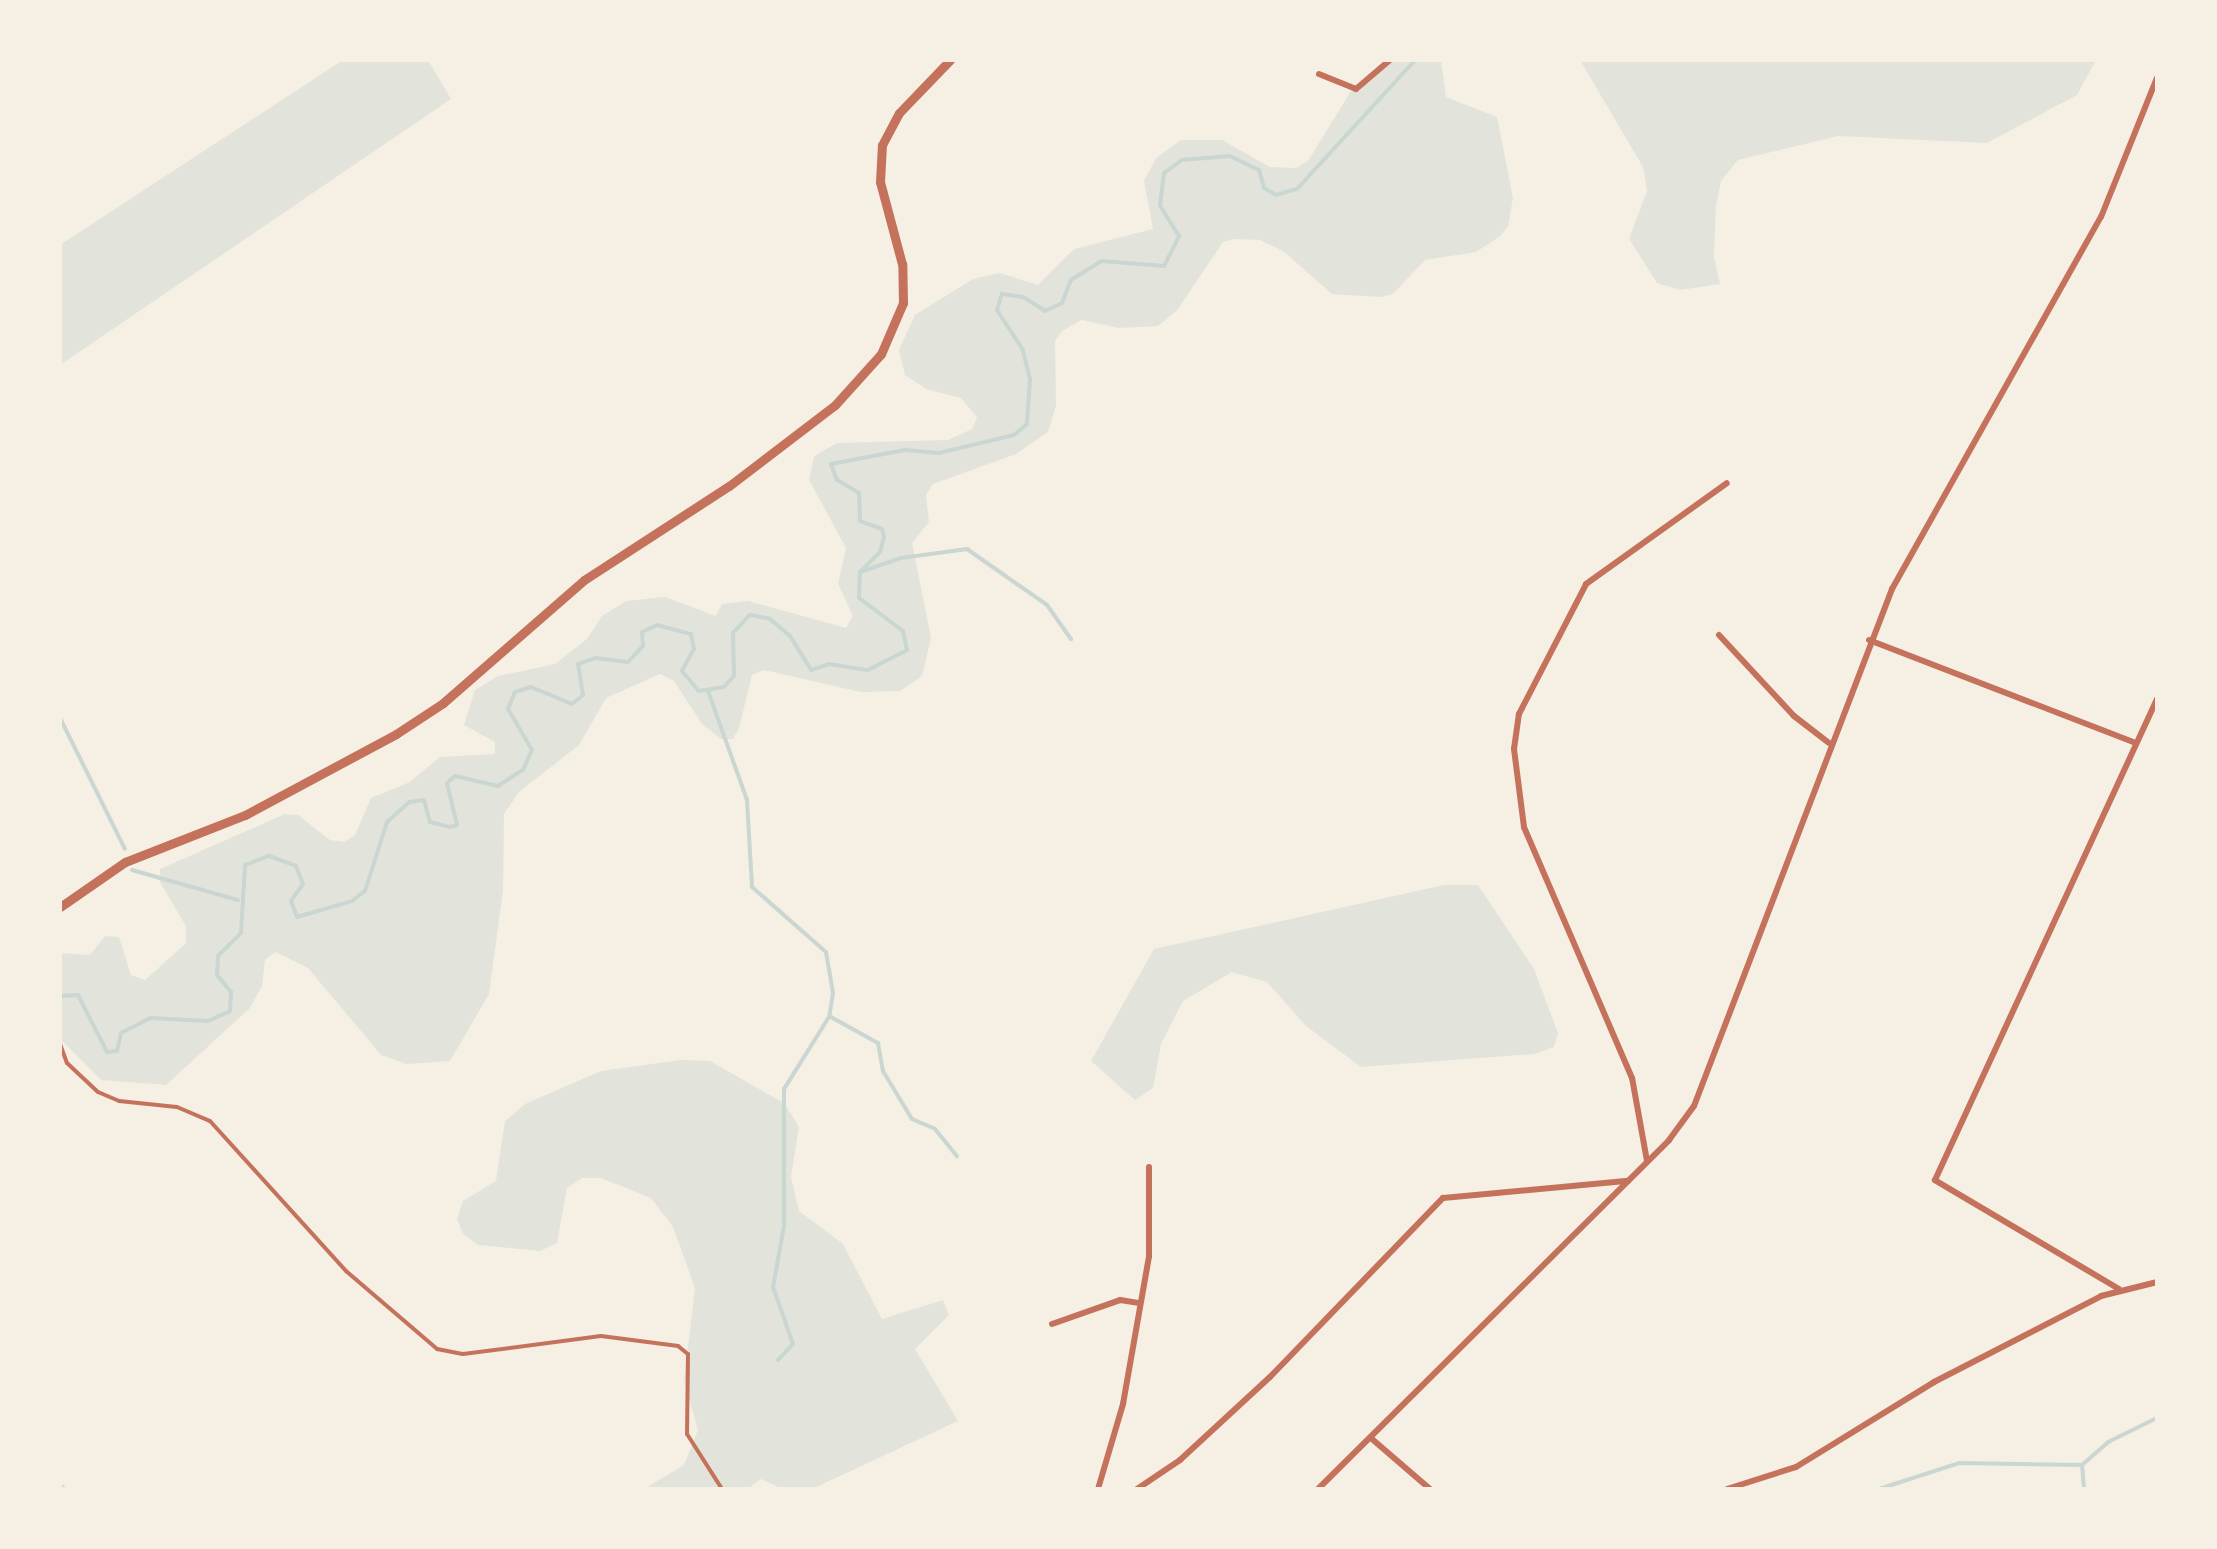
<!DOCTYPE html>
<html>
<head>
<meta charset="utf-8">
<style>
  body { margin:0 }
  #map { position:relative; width:2217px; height:1549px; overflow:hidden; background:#f6efe4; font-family:"PT Sans",sans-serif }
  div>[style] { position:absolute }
  .green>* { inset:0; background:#e2e4dc }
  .stream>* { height:4px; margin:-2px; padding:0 2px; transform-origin:2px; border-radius:2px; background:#c9d6d2 }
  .service>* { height:4px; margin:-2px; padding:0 2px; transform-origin:2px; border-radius:2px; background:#c5725c }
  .minor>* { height:6px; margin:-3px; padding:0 3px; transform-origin:3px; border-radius:3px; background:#c5725c }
  .tertiary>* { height:9px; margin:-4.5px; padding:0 4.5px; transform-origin:4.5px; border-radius:4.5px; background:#c5725c }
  span { translate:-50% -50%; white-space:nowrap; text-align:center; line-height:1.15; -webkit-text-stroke:9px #f6efe4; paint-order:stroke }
  .frame { position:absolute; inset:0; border:62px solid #f6efe4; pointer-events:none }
</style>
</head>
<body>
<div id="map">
  <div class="green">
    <i style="clip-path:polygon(343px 60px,428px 60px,451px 99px,60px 365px,60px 245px)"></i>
    <i style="clip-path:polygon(1388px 60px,1441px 60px,1446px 97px,1497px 117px,1513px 198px,1508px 227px,1499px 237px,1476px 252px,1425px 260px,1393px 294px,1381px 297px,1332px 294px,1283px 251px,1260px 240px,1235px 239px,1223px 242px,1178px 309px,1158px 326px,1119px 328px,1082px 320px,1062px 331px,1055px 341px,1056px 406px,1048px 432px,1016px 454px,933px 484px,926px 495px,929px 522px,912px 543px,931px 638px,922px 676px,900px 691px,861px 692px,764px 670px,752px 675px,739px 728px,733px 739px,721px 739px,702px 724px,674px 681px,660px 674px,606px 698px,579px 745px,519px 792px,504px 814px,503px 890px,489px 994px,450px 1061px,406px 1064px,381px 1055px,308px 968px,275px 952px,265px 960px,262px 986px,249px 1009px,166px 1085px,101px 1080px,60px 1039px,60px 953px,90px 955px,105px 936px,119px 937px,131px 975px,145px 980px,186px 943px,186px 926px,160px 882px,160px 869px,285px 814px,298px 815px,330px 840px,344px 842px,355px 835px,371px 798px,410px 782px,440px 757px,495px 754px,495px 742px,464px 725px,475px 690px,498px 676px,555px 664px,587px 639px,602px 616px,626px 601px,665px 597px,716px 616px,722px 604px,748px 601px,846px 628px,853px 616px,838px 584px,846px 548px,809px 480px,814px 456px,837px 443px,948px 440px,972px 429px,977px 417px,961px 398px,926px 389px,905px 375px,899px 350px,915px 315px,973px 279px,1000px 273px,1038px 285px,1074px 249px,1153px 229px,1144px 181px,1156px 158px,1181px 140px,1222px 140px,1270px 167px,1296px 168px,1308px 161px,1351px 91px)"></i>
    <i style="clip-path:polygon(1580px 60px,2096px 60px,2077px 95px,1987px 143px,1838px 136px,1738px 160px,1721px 181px,1716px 206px,1714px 257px,1720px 284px,1680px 290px,1657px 283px,1629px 239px,1647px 191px,1643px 167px)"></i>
    <i style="clip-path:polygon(1444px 885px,1478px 885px,1534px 969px,1558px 1033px,1554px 1047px,1534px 1054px,1361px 1067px,1306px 1026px,1267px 982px,1232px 972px,1183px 1001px,1161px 1044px,1153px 1088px,1135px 1100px,1091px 1061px,1154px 949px)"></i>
    <i style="clip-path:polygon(681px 1060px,710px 1061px,784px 1103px,799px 1127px,791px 1177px,799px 1211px,843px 1244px,882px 1319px,943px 1300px,949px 1315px,915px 1349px,958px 1421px,812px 1489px,782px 1489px,761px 1479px,748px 1489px,644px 1489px,684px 1465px,698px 1430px,684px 1381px,695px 1288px,673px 1227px,651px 1198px,601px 1178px,582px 1178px,567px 1188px,557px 1243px,540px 1251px,478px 1245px,463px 1234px,457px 1219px,463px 1201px,496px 1181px,505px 1121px,525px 1104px,601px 1071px)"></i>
  </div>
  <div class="stream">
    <i style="left:860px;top:572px;width:43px;rotate:-18.9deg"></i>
    <i style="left:901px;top:558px;width:67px;rotate:-7.8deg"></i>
    <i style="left:967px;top:549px;width:98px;rotate:35deg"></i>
    <i style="left:1047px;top:605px;width:42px;rotate:54.8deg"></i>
    <i style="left:708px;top:691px;width:116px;rotate:70.3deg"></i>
    <i style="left:747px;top:800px;width:87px;rotate:86.7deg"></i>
    <i style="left:752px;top:887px;width:98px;rotate:41.3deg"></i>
    <i style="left:826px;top:952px;width:42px;rotate:80.3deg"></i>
    <i style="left:833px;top:993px;width:24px;rotate:99deg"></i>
    <i style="left:829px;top:1017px;width:85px;rotate:122deg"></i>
    <i style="left:784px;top:1089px;width:137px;rotate:90deg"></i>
    <i style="left:784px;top:1226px;width:62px;rotate:100.2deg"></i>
    <i style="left:773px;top:1287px;width:60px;rotate:70.7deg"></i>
    <i style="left:793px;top:1344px;width:22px;rotate:133deg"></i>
    <i style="left:60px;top:718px;width:146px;rotate:63.6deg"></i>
    <i style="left:132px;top:870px;width:110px;rotate:15.8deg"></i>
    <i style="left:60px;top:996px;width:18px;rotate:-3deg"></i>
    <i style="left:78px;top:995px;width:64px;rotate:63deg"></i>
    <i style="left:107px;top:1052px;width:10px;rotate:-6deg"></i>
    <i style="left:117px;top:1051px;width:18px;rotate:-77deg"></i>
    <i style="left:121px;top:1033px;width:33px;rotate:-27deg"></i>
    <i style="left:150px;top:1018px;width:58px;rotate:3deg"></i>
    <i style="left:208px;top:1021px;width:24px;rotate:-24deg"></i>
    <i style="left:230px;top:1011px;width:19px;rotate:-87deg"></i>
    <i style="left:231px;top:992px;width:22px;rotate:-129deg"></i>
    <i style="left:217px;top:975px;width:19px;rotate:-87deg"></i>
    <i style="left:218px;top:956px;width:33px;rotate:-45deg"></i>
    <i style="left:241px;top:933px;width:68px;rotate:-86.6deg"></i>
    <i style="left:245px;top:865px;width:26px;rotate:-21deg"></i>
    <i style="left:269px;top:856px;width:29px;rotate:20deg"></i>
    <i style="left:296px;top:866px;width:19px;rotate:69deg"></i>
    <i style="left:303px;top:884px;width:21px;rotate:125deg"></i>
    <i style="left:291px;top:901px;width:17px;rotate:69deg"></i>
    <i style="left:297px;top:917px;width:57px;rotate:-16.2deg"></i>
    <i style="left:352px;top:901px;width:16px;rotate:-38deg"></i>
    <i style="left:365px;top:891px;width:72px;rotate:-72.3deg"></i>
    <i style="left:387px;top:822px;width:30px;rotate:-42deg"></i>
    <i style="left:409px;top:802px;width:15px;rotate:-8deg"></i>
    <i style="left:424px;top:800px;width:23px;rotate:75deg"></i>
    <i style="left:430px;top:822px;width:21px;rotate:14deg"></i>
    <i style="left:450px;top:827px;width:7px;rotate:-16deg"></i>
    <i style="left:457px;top:825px;width:43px;rotate:-103.4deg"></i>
    <i style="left:447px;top:783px;width:11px;rotate:-41deg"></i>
    <i style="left:455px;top:776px;width:44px;rotate:13.1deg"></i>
    <i style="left:498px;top:786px;width:30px;rotate:-33deg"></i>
    <i style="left:523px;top:770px;width:22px;rotate:-66deg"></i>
    <i style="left:532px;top:750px;width:48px;rotate:-120.3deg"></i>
    <i style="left:508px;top:709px;width:18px;rotate:-68deg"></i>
    <i style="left:515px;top:692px;width:17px;rotate:-17deg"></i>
    <i style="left:531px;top:687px;width:44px;rotate:22.5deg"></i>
    <i style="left:572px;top:704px;width:14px;rotate:-39deg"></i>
    <i style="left:583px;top:695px;width:31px;rotate:-99deg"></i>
    <i style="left:578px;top:664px;width:18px;rotate:-19deg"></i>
    <i style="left:595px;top:658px;width:33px;rotate:7deg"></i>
    <i style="left:628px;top:662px;width:22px;rotate:-47deg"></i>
    <i style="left:643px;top:646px;width:14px;rotate:-94deg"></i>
    <i style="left:642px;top:632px;width:17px;rotate:-25deg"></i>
    <i style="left:657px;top:625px;width:35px;rotate:15deg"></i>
    <i style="left:691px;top:634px;width:15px;rotate:79deg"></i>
    <i style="left:694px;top:649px;width:25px;rotate:119deg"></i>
    <i style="left:682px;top:671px;width:26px;rotate:50deg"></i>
    <i style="left:699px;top:691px;width:25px;rotate:-9deg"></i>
    <i style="left:724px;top:687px;width:15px;rotate:-48deg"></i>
    <i style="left:734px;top:676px;width:43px;rotate:-91.3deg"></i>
    <i style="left:733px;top:633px;width:25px;rotate:-47deg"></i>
    <i style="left:750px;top:615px;width:20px;rotate:11deg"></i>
    <i style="left:770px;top:619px;width:26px;rotate:40deg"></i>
    <i style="left:790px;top:636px;width:40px;rotate:58deg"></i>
    <i style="left:811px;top:670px;width:19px;rotate:-18deg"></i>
    <i style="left:829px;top:664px;width:39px;rotate:9deg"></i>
    <i style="left:868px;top:670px;width:44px;rotate:-27.1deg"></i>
    <i style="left:907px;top:650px;width:19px;rotate:-102deg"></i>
    <i style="left:903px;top:631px;width:55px;rotate:-143.1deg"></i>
    <i style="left:859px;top:598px;width:26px;rotate:-88deg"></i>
    <i style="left:860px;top:572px;width:28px;rotate:-45deg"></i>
    <i style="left:880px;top:552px;width:16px;rotate:-75deg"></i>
    <i style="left:884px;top:537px;width:8px;rotate:-104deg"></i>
    <i style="left:882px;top:529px;width:23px;rotate:-160deg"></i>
    <i style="left:860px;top:521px;width:28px;rotate:-92deg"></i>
    <i style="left:859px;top:493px;width:26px;rotate:-149deg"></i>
    <i style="left:837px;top:480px;width:17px;rotate:-111deg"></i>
    <i style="left:831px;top:464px;width:75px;rotate:-10.7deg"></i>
    <i style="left:905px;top:450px;width:34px;rotate:5deg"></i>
    <i style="left:939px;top:453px;width:77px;rotate:-13.5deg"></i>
    <i style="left:1014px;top:435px;width:17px;rotate:-40deg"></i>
    <i style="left:1027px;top:424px;width:45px;rotate:-86.2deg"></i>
    <i style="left:1030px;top:379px;width:30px;rotate:-104deg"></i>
    <i style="left:1023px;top:350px;width:48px;rotate:-123deg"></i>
    <i style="left:997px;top:310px;width:17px;rotate:-73deg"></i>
    <i style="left:1002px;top:294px;width:21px;rotate:8deg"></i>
    <i style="left:1023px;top:297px;width:26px;rotate:32deg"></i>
    <i style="left:1045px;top:311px;width:19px;rotate:-25deg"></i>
    <i style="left:1062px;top:303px;width:25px;rotate:-69deg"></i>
    <i style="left:1071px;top:280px;width:36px;rotate:-32deg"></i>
    <i style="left:1102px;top:261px;width:62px;rotate:4.6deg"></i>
    <i style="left:1164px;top:266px;width:34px;rotate:-63deg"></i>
    <i style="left:1179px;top:236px;width:36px;rotate:-122deg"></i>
    <i style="left:1160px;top:205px;width:32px;rotate:-83deg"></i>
    <i style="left:1164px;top:173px;width:22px;rotate:-36deg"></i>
    <i style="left:1182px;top:160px;width:48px;rotate:-4.8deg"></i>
    <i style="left:1230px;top:156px;width:32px;rotate:26deg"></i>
    <i style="left:1259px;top:170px;width:19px;rotate:74deg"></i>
    <i style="left:1264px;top:188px;width:14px;rotate:30deg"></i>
    <i style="left:1276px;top:195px;width:22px;rotate:-16deg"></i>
    <i style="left:1297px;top:189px;width:175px;rotate:-47.5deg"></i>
    <i style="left:831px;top:1017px;width:54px;rotate:29deg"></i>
    <i style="left:878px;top:1043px;width:28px;rotate:80deg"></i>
    <i style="left:883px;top:1071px;width:56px;rotate:58.9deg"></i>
    <i style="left:912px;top:1119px;width:25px;rotate:23deg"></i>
    <i style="left:935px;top:1129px;width:35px;rotate:51deg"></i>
    <i style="left:2082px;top:1465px;width:24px;rotate:85deg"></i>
    <i style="left:60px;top:1485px;width:6px;rotate:39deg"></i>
    <i style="left:1879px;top:1489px;width:84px;rotate:-18deg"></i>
    <i style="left:1959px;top:1463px;width:123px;rotate:0.9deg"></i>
    <i style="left:2082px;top:1465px;width:35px;rotate:-41deg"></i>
    <i style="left:2108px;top:1442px;width:55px;rotate:-26.1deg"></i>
  </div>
  <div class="service">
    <i style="left:60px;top:1044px;width:20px;rotate:70deg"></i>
    <i style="left:67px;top:1063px;width:42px;rotate:43.1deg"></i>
    <i style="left:98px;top:1092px;width:23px;rotate:23deg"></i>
    <i style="left:119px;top:1101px;width:58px;rotate:5.9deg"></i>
    <i style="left:177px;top:1107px;width:36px;rotate:23deg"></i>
    <i style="left:210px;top:1121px;width:202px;rotate:47.8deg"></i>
    <i style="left:346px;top:1271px;width:120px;rotate:40.6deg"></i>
    <i style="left:437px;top:1349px;width:26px;rotate:11deg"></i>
    <i style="left:463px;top:1354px;width:139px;rotate:-7.4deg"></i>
    <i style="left:601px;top:1336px;width:78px;rotate:7.4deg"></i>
    <i style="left:678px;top:1346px;width:13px;rotate:39deg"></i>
    <i style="left:688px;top:1354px;width:80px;rotate:90.7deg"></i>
    <i style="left:687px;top:1434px;width:65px;rotate:57.5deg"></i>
  </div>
  <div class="minor">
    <i style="left:1319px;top:74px;width:40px;rotate:22deg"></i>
    <i style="left:1356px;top:89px;width:45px;rotate:-40.5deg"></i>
    <i style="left:1719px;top:635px;width:110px;rotate:47.2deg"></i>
    <i style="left:1794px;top:716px;width:44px;rotate:37.6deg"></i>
    <i style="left:1869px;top:640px;width:286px;rotate:21.1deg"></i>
    <i style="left:1647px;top:1161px;width:84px;rotate:-100.2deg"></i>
    <i style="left:1632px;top:1078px;width:273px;rotate:-113.3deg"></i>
    <i style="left:1524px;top:827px;width:79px;rotate:-97.3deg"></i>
    <i style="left:1514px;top:749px;width:35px;rotate:-82deg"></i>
    <i style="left:1519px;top:714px;width:146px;rotate:-62.7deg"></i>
    <i style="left:1586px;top:584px;width:173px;rotate:-35.6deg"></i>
    <i style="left:2119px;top:1289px;width:214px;rotate:-149.4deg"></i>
    <i style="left:1935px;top:1180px;width:530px;rotate:-65.22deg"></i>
    <i style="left:1052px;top:1324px;width:72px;rotate:-19.4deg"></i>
    <i style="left:1120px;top:1300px;width:20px;rotate:9deg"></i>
    <i style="left:1372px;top:1439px;width:77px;rotate:40.8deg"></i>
    <i style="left:1098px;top:1489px;width:89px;rotate:-73.6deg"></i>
    <i style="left:1123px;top:1404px;width:150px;rotate:-80deg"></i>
    <i style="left:1149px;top:1256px;width:89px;rotate:-90deg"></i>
    <i style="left:1137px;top:1489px;width:52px;rotate:-34deg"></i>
    <i style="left:1180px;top:1460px;width:122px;rotate:-42.7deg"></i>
    <i style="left:1270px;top:1377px;width:249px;rotate:-46deg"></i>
    <i style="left:1443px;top:1198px;width:186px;rotate:-5.3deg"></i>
    <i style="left:1318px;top:1489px;width:495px;rotate:-44.8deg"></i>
    <i style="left:1669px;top:1140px;width:42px;rotate:-53.7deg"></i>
    <i style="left:1694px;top:1106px;width:554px;rotate:-69.04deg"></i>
    <i style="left:1892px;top:589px;width:427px;rotate:-60.7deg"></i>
    <i style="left:2101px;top:217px;width:150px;rotate:-68.1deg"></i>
    <i style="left:1727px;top:1489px;width:72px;rotate:-17.7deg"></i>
    <i style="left:1796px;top:1467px;width:162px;rotate:-31.6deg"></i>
    <i style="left:1934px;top:1382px;width:188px;rotate:-27.2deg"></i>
    <i style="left:2101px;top:1296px;width:58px;rotate:-14deg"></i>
  </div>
  <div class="tertiary">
    <i style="left:60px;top:907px;width:79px;rotate:-34.7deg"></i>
    <i style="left:125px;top:862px;width:129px;rotate:-21.4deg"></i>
    <i style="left:245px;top:815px;width:171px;rotate:-28.2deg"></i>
    <i style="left:396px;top:734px;width:56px;rotate:-33.4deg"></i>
    <i style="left:443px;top:703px;width:187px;rotate:-41.1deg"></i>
    <i style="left:584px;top:580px;width:173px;rotate:-33deg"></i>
    <i style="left:729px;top:486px;width:133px;rotate:-37.4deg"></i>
    <i style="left:835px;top:405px;width:69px;rotate:-48deg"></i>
    <i style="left:881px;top:354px;width:56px;rotate:-66.7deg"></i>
    <i style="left:903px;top:303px;width:39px;rotate:-91deg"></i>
    <i style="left:902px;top:264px;width:85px;rotate:-105deg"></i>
    <i style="left:880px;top:182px;width:37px;rotate:-87deg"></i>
    <i style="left:882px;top:145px;width:36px;rotate:-62deg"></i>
    <i style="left:899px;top:113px;width:74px;rotate:-46.1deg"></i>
  </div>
  <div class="frame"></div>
</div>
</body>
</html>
